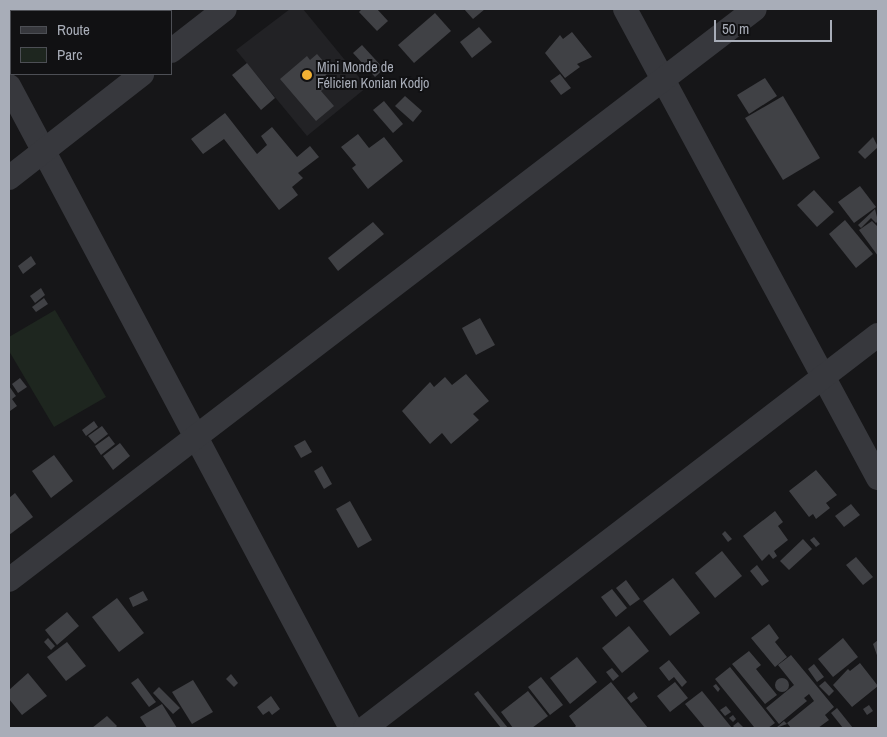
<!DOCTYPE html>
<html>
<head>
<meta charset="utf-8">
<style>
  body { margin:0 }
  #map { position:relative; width:887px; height:737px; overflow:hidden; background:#161618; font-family:"Archivo Narrow",sans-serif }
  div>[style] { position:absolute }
  .built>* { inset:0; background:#222225 }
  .green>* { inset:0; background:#1e261f }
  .building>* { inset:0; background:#404145 }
  .round { border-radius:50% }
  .minor>* { height:24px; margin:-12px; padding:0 12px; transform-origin:12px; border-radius:12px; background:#37383d }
  .dots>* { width:14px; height:14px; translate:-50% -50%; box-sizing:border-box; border:2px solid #111113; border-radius:50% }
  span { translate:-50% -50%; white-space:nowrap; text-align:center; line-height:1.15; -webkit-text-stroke:4px #111113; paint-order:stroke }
  .poi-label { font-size:14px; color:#a8adb8 }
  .left { translate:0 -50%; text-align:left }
  .frame { position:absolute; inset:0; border:10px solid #a8adb8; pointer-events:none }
  .legend { position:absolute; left:10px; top:10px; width:162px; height:65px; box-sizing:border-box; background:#111113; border:1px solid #4d4f55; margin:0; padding:6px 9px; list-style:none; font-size:15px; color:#a8adb8 }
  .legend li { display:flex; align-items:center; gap:10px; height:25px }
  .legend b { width:25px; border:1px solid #4d4f55 }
  .scale { position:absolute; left:714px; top:20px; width:118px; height:22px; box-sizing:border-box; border:2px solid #a8adb8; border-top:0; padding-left:6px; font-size:15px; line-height:18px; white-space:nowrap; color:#a8adb8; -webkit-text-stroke:4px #111113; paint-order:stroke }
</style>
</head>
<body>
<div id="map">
  <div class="built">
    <i style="clip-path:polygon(290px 9px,303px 9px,367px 87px,307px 136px,236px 50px)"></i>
  </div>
  <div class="green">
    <i style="clip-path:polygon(55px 310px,106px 397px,54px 427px,9px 351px,9px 337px)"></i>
  </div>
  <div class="building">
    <i style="clip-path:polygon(91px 9px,109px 9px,111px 11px,93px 11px)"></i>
    <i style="clip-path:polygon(117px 9px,124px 9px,126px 11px,114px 11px)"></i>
    <i style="clip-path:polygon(362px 9px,377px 9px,388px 21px,377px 31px,359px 12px)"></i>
    <i style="clip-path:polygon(464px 9px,485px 9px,473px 19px)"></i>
    <i style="clip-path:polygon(435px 13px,451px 31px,414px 63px,398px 45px)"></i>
    <i style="clip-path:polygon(479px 27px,492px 42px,472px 58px,460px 42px)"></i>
    <i style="clip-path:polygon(572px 32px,592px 57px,577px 64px,580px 67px,565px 78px,545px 53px,560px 35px,563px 39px)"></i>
    <i style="clip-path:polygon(362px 45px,384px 69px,375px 77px,353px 53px)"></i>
    <i style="clip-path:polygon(317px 54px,331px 70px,326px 74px,332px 81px,321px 91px,334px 106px,316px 121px,280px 79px,307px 56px,310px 60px)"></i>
    <i style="clip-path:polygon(247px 63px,275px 98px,261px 110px,232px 75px)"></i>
    <i style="clip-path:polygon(560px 74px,571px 88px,561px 95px,550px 81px)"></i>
    <i style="clip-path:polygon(765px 78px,777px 96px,749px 114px,737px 95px)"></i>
    <i style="clip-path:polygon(405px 96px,422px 111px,413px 122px,395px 106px)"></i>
    <i style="clip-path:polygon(783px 96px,820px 158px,783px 180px,745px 118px)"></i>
    <i style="clip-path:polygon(384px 101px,403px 124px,393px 133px,373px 110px)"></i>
    <i style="clip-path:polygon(225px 113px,257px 154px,267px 145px,261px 136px,272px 127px,297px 157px,310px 146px,319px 157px,298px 173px,303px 178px,292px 187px,298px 195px,279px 210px,224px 139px,203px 154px,191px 139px)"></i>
    <i style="clip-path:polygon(358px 134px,369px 148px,384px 137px,403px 161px,368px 189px,352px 168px,356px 165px,341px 147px)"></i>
    <i style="clip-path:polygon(873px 137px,878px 147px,865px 159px,858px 152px)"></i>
    <i style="clip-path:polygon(860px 186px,876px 207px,854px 223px,838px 202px)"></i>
    <i style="clip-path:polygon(814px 190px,834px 212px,817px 227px,797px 205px)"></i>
    <i style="clip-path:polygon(875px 209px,878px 221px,876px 223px,871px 218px,861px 228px,858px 225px)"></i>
    <i style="clip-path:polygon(845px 220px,873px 254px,856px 268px,829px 234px)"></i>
    <i style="clip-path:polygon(872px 221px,878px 227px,878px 256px,859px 230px)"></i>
    <i style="clip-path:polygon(373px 222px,384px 234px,338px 271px,328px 258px)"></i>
    <i style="clip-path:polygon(31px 256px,36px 264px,23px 274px,18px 266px)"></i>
    <i style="clip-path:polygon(41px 288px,45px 295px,35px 303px,30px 296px)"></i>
    <i style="clip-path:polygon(44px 298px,48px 304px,36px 312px,32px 307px)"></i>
    <i style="clip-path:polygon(480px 318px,495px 345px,476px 355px,462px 328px)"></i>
    <i style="clip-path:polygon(466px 374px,489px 401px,473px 414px,479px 420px,451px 444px,442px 433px,430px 444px,402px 411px,430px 382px,434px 387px,445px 377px,452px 385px)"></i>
    <i style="clip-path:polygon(20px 378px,27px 387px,18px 393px,12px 384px)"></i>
    <i style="clip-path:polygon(9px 386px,16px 396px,12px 399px,17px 406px,10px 411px)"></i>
    <i style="clip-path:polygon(94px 421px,98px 427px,86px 436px,82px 430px)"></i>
    <i style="clip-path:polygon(102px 426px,108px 434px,95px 444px,88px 436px)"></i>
    <i style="clip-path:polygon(109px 436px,115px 444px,101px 455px,95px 446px)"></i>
    <i style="clip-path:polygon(305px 440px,312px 452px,301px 458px,294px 446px)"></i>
    <i style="clip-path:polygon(120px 443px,130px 456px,113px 470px,103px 456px)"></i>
    <i style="clip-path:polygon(54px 455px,73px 481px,51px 498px,32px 471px)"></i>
    <i style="clip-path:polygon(322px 466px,332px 484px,324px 489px,314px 471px)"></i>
    <i style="clip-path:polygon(816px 470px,837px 495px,826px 503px,830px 508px,816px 519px,813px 514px,809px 517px,789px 491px)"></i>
    <i style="clip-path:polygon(15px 493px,33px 517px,9px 535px,9px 498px)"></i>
    <i style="clip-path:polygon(350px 501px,372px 540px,358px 548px,336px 509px)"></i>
    <i style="clip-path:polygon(851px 504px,860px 515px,844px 527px,835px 516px)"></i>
    <i style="clip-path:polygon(775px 511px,783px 522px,778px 526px,788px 540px,774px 551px,777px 556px,773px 559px,769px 554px,762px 561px,743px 536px)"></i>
    <i style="clip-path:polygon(725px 531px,732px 539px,728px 542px,722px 534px)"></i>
    <i style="clip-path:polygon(814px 537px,820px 544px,816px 547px,810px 540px)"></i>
    <i style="clip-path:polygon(803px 539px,812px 549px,789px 570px,780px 561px)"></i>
    <i style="clip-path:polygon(722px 551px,742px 576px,715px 598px,695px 573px)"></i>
    <i style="clip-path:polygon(856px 557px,873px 577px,863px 585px,846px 565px)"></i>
    <i style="clip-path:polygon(757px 565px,769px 581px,762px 586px,750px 571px)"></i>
    <i style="clip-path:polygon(673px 578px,700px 613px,670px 636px,643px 601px)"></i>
    <i style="clip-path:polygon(626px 580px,640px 599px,630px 606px,616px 588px)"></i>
    <i style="clip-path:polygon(612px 589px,627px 608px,616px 617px,601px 597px)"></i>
    <i style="clip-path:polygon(143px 591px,148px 600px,133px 607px,129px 598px)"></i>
    <i style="clip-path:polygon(117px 598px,144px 633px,119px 652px,92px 617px)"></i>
    <i style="clip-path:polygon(67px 612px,79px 626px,57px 645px,45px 630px)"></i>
    <i style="clip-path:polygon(769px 624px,779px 638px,775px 642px,787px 657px,775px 667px,751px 638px)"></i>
    <i style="clip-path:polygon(629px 626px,649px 651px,622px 673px,602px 648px)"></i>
    <i style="clip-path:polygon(48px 638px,55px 646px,51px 650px,44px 642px)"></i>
    <i style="clip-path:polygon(843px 638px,858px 657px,833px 677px,818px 659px)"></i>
    <i style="clip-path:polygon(878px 640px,878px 658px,873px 644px)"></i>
    <i style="clip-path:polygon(67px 642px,86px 666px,66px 681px,47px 657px)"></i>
    <i style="clip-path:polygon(749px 651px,761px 665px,756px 669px,777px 695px,765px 704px,732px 664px)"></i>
    <i style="clip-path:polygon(791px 655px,834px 707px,825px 715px,829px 720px,818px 728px,791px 728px,787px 723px,814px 701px,809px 694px,804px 698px,807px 701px,779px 724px,766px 708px,794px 685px,778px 665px)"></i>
    <i style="clip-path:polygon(577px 657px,597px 682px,570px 704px,550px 678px)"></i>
    <i style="clip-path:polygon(669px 660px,687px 682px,682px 687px,674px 677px,669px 681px,659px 668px)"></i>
    <i style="clip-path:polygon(860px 663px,878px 686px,852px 707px,833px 685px,848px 669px,850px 671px)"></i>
    <i style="clip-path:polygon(814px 664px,824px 677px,817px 682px,808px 669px)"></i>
    <i style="clip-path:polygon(730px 667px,775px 723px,768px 728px,752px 728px,754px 727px,715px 679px)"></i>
    <i style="clip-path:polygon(612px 668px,619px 676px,613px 681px,606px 672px)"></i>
    <i style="clip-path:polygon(28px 673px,47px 696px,22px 715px,9px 699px,9px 690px)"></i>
    <i style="clip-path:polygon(231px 674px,238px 683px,234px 687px,226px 679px)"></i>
    <i style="clip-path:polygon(541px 677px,563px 705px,550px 715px,528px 687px)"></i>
    <i class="round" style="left:775px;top:678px;width:14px;height:14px"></i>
    <i style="clip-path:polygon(138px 678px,156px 702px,149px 707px,131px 683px)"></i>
    <i style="clip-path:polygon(193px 680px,213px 712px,192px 724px,172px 692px)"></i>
    <i style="clip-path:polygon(825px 681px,834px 691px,829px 696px,819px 686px)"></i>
    <i style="clip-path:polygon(611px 682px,648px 728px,574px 728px,576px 726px,569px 716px)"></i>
    <i style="clip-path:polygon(675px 682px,688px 698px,670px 712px,657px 696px)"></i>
    <i style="clip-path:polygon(716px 684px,720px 689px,718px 692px,713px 686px)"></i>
    <i style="clip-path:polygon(159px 687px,180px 708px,173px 714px,153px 693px)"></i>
    <i style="clip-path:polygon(478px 691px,508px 728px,501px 728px,474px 694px)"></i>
    <i style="clip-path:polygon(528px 691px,548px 716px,532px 728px,513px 728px,501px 712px)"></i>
    <i style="clip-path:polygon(702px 691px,732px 728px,705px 728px,685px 704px)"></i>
    <i style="clip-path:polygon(634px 692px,638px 698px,631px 703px,627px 698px)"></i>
    <i style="clip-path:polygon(271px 696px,280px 709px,272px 715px,269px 711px,263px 715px,257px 707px)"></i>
    <i style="clip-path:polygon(162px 704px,177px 728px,147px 728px,140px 717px)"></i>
    <i style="clip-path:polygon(869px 705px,873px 711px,867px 715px,863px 709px)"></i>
    <i style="clip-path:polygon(726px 706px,731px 712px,725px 716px,720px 710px)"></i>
    <i style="clip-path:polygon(837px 708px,853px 728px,843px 728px,831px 713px)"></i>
    <i style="clip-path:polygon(733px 715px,736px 719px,733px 722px,729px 718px)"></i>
    <i style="clip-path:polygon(107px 716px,117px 726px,115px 728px,92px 728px)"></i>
    <i style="clip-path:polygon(784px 721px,787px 724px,776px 728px)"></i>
    <i style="clip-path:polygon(738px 722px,744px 728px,735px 728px,733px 726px)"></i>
  </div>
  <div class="minor">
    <i style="left:625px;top:9px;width:533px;rotate:61.66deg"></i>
    <i style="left:171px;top:51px;width:68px;rotate:-37.9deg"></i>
    <i style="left:9px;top:86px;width:727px;rotate:61.96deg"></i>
    <i style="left:9px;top:178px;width:169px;rotate:-38deg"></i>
    <i style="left:9px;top:580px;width:939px;rotate:-37.43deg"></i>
    <i style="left:365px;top:728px;width:646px;rotate:-37.46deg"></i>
  </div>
  <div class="dots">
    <i style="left:307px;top:75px;background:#f2b134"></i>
  </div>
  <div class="poi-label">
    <span class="left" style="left:317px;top:75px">Mini Monde de<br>Félicien Konian Kodjo</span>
  </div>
  <div class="frame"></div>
  <ul class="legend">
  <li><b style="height:6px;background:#37383d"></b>Route</li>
  <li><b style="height:14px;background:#1e261f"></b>Parc</li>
  </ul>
  <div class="scale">50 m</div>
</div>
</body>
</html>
